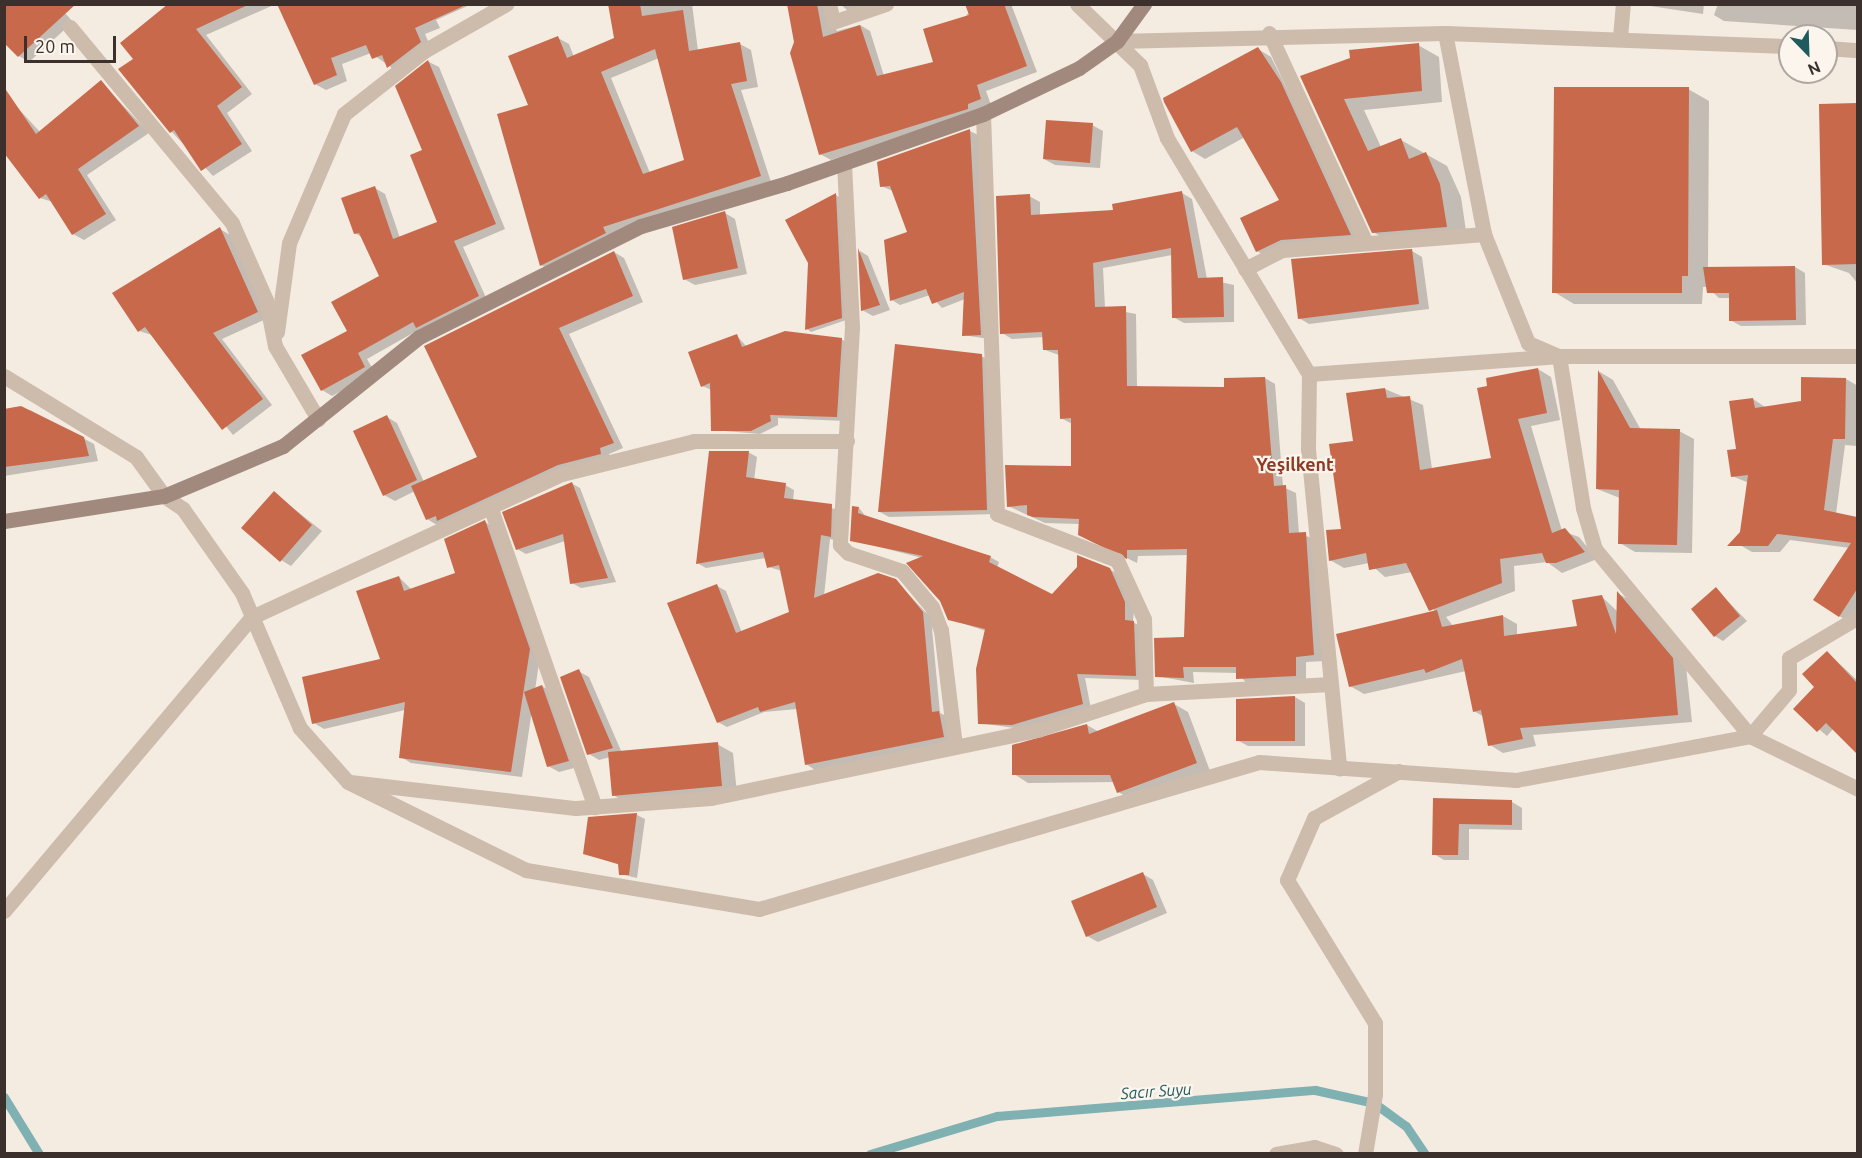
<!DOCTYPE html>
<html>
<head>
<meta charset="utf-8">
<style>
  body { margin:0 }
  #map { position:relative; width:1862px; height:1158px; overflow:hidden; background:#f4ebe1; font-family:Ubuntu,sans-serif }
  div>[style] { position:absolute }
  .shadow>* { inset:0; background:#0003 }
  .stream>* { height:9px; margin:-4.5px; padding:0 4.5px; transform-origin:4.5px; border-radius:4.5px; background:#7fb0b2 }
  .building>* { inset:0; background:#c8694b }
  .lane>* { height:15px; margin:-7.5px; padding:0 7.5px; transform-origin:7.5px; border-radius:7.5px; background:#cdbbac }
  .street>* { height:15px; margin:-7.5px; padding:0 7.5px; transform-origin:7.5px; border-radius:7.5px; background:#cdbbac }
  .secondary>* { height:15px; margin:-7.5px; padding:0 7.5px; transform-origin:7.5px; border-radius:7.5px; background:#a18a7d }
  span { translate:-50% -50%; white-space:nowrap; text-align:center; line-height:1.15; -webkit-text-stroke:4.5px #fbf5ee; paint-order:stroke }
  .water-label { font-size:16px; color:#1f5a5e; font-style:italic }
  .quarter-label { font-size:18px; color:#8c3b22; font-weight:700 }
  .frame { position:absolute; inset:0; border:6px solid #3b302b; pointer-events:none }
  .north { position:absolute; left:1778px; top:24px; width:60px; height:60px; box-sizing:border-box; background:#fbf5ee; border:2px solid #aea6a0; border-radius:50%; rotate:157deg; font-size:16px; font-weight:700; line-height:24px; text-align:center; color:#3b302b }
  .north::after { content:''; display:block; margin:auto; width:21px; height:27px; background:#1f5a5e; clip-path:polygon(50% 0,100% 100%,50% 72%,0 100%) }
  .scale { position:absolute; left:24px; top:36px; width:92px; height:27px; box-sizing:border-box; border:3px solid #3b302b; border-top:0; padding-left:8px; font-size:18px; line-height:21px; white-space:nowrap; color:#3b302b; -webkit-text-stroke:4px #fbf5ee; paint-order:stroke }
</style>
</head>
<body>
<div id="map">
  <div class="shadow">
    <i style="clip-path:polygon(57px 4px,73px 22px,29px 62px,19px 56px)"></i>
    <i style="clip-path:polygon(170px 4px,276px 4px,206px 35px,252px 94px,227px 113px,252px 151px,213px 176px,171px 131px,135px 60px)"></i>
    <i style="clip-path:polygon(279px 4px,472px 4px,436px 20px,440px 28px,425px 34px,431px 48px,399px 73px,371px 53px,342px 64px,347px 81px,326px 90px,315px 84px)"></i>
    <i style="clip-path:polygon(evenodd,610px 4px,692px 4px,698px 51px,740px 44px,751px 50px,758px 87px,741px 90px,771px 182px,614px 233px,552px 271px,541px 265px,530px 106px,558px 38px,569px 44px,574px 57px,616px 39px,610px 4px,659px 58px,686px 161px,650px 173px,611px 78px,659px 58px)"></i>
    <i style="clip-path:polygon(789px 4px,834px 4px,829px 13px,837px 31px,860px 25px,870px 31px,884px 76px,935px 63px,974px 4px,1011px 4px,1037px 72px,986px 91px,991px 105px,831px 160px,820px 154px)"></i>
    <i style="clip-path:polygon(840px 4px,862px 4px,852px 14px)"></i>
    <i style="clip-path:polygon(1637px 4px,1704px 4px,1703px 14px)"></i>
    <i style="clip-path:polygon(1718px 4px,1858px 4px,1858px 30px,1724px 21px,1714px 15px)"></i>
    <i style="clip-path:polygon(1418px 45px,1439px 57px,1442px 102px,1364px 110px,1381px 147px,1401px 140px,1447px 166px,1461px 197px,1467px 238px,1394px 244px,1373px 232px,1302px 77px)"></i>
    <i style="clip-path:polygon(1258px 49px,1271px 57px,1363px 242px,1270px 259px,1257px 251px,1281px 200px,1245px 137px,1205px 159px,1192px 151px)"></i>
    <i style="clip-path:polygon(429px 62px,439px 67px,505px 229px,463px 247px,488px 302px,420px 329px,367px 359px,375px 373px,332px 396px,322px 390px,381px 277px,363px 238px,355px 233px,375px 188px,385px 194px,400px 238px,439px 223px,424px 151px)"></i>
    <i style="clip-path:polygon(101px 82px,149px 133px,87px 175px,116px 220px,84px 240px,73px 234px,53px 202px,40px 198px,16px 106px,40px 132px)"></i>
    <i style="clip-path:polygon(1688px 89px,1709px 101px,1708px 269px,1795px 267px,1805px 273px,1806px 325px,1741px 326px,1730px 320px,1730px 298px,1719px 298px,1707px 287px,1703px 287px,1702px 304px,1574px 304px,1554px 292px)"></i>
    <i style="clip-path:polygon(1858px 105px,1858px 284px,1849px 273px,1823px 264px,1820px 106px)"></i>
    <i style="clip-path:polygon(1092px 125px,1103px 131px,1100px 168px,1055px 165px,1044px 159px)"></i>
    <i style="clip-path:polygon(970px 131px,978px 135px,989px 339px,963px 335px,965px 299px,942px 308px,930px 295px,900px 305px,892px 300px,909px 233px,893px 191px,881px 186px)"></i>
    <i style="clip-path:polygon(1182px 193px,1192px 199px,1207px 279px,1234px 285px,1234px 322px,1184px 323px,1173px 317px,1172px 255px,1103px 268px,1105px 308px,1136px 314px,1137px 387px,1226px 388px,1265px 378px,1275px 384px,1283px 487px,1296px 493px,1299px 534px,1316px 539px,1324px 661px,1306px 662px,1306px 681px,1248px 685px,1238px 673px,1193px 672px,1194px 683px,1157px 676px,1185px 639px,1188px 555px,1138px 556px,1137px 563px,1090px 540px,1080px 524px,1045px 523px,1008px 506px,1073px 468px,1072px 424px,1061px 418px,1059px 355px,1045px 350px,1044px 337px,1012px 339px,1002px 333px,1029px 196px,1040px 202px,1040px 216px,1115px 212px)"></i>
    <i style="clip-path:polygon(836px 195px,840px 198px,846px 320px,811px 332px,807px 329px)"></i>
    <i style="clip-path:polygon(725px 213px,735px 219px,747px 274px,695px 285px,684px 279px)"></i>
    <i style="clip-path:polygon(220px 229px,230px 235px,268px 318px,222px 339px,272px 405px,233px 435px,152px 335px,139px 331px)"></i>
    <i style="clip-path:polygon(860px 251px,868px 256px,890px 310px,873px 316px,862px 310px)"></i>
    <i style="clip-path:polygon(1412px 251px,1422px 257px,1429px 309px,1309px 324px,1299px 318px)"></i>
    <i style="clip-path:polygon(614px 252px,624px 258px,643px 302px,569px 334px,623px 448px,609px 454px,611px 460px,437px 525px,427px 519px,415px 491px,395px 501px,384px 495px,387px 417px,397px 423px,424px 482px,479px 458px,426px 346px)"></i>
    <i style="clip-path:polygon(737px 336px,747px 347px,841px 339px,849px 344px,845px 421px,778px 418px,778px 425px,760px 434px,713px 430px,712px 390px,702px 386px)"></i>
    <i style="clip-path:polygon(981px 356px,991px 361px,996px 514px,889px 517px,880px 512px)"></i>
    <i style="clip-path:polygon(1538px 369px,1551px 377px,1560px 420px,1531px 426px,1562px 531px,1579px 537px,1597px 559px,1562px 573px,1547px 562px,1514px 566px,1515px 591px,1446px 617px,1453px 626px,1503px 616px,1517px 624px,1517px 636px,1579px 627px,1601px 596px,1618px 612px,1619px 594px,1631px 601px,1686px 667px,1692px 722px,1533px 735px,1536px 746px,1503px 753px,1490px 745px,1484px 717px,1474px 711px,1466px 671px,1364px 694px,1350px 686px,1435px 612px,1412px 572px,1385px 577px,1369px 563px,1344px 568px,1330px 560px,1342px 530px,1355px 442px,1385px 389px,1423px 405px,1432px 469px,1493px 459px)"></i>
    <i style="clip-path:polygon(1600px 372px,1613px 380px,1641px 430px,1679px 431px,1694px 439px,1692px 553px,1635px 552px,1620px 543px,1620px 498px,1597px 489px)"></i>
    <i style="clip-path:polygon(1846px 379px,1858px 386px,1857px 446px,1845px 445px,1836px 514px,1858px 518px,1858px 614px,1852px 623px,1839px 616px,1850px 548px,1790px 540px,1780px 552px,1752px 552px,1740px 545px,1749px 483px,1732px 476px,1753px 399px,1765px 407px,1802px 403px)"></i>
    <i style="clip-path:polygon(30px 410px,94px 444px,98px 461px,4px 476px,4px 415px)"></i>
    <i style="clip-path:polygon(748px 452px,757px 457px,754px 480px,785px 485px,794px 490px,793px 501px,841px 510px,839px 541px,830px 539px,824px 596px,896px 581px,931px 618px,940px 713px,948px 717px,952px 741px,815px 770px,806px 764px,797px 709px,764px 712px,727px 727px,718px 722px,717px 586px,726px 591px,742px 633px,791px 613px,782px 571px,769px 567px,766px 558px,706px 568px,697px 563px)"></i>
    <i style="clip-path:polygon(571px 483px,580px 488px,616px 582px,581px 588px,572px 583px,565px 541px,526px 554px,517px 549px)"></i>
    <i style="clip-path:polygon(274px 493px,322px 531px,291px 566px,281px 560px)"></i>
    <i style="clip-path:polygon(859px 508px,867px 518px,990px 557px,999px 562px,997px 568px,1052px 596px,1109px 569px,1118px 574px,1134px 608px,1133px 622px,1143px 628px,1144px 680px,1085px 678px,1091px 709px,1022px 729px,979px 723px,986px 631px,949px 619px,922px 558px,852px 540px)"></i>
    <i style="clip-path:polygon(485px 522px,495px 528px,540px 656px,535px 690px,542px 686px,552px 692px,578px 767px,559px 772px,548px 766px,532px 710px,522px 777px,411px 763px,401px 757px,405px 710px,324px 729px,314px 723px,382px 660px,399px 577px,412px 590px,457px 574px)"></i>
    <i style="clip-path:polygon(1716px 589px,1747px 621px,1723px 641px,1715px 636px)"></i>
    <i style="clip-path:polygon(1827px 652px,1858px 681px,1858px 752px,1834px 728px,1827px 736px,1795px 709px,1816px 687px)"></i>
    <i style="clip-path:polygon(578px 671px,589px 677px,622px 753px,717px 744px,733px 753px,737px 794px,629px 804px,613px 795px,610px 757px,599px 760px,589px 754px)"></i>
    <i style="clip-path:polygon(1295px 697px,1305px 703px,1305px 746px,1248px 746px,1237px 740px,1238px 700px)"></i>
    <i style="clip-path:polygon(1174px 704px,1188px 712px,1210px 771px,1133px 800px,1118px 792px,1115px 782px,1028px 783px,1014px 774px,1087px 725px,1099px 732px)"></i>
    <i style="clip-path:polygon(1435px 800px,1512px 802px,1522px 808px,1522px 830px,1469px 829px,1469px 860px,1444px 860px,1434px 854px)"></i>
    <i style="clip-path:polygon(637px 815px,645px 819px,637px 878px,620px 874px,620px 865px,584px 853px,589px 818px)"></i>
    <i style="clip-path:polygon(1143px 874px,1153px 880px,1167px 913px,1098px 942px,1087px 936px)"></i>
  </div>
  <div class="stream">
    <i style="left:4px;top:1097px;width:67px;rotate:58.4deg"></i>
    <i style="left:870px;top:1154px;width:133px;rotate:-16.7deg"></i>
    <i style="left:997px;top:1116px;width:319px;rotate:-4.7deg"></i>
    <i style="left:1315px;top:1090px;width:60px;rotate:12.4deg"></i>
    <i style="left:1374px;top:1103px;width:39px;rotate:36deg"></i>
    <i style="left:1406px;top:1126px;width:34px;rotate:56deg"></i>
  </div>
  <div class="building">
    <i style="clip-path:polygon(4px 4px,76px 4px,18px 57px,4px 43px)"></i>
    <i style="clip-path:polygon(168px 4px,250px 4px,196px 29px,242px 87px,217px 106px,242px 144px,201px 171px,174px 130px,170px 133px,118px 69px,133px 59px,120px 43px)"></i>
    <i style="clip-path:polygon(277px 4px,468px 4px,415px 28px,421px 42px,387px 68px,382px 55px,372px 59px,366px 45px,331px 58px,337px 75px,314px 85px)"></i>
    <i style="clip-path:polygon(evenodd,608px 4px,640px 4px,642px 16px,683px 10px,689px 51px,740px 42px,747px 81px,731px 84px,761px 176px,603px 227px,606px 233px,540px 266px,497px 114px,528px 105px,508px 56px,558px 36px,567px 58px,614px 38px,608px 4px,655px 49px,684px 160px,643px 174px,601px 72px,655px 49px)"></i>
    <i style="clip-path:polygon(787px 4px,817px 4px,823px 37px,860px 25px,877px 76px,933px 62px,923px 29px,969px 15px,965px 4px,1004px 4px,1027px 66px,977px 85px,981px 99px,968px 104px,968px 109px,819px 155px,790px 53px,794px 42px)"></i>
    <i style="clip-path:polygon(1419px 43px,1422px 91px,1344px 99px,1368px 151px,1401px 138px,1409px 159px,1426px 152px,1440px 184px,1447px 227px,1372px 233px,1300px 76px,1350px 58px,1349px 50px)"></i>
    <i style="clip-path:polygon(1258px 47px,1281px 82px,1351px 235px,1281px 240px,1256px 252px,1240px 218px,1279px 200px,1237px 127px,1191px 152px,1164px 102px,1163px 98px)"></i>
    <i style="clip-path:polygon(428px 60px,496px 224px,454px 241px,479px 296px,416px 328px,413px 322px,358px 353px,365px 367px,321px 391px,301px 355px,347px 331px,331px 302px,379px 276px,359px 233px,354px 234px,341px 198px,375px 186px,393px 239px,437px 222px,410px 155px,422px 150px,395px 86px)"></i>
    <i style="clip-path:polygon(101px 80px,139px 126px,78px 169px,106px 214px,72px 235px,46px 194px,39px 199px,4px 153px,4px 87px,36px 134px)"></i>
    <i style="clip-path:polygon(1554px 87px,1689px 87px,1688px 276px,1682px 276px,1682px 293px,1552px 293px)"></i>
    <i style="clip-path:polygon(1857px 103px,1857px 264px,1822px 265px,1819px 104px)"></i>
    <i style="clip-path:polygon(1046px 120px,1093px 123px,1090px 163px,1043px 159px)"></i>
    <i style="clip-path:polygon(970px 129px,981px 335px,962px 336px,964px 292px,932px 304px,926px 289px,890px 301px,884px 240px,907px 232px,890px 186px,880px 187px,877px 162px)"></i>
    <i style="clip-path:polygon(1182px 191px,1198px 278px,1223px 277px,1224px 317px,1172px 318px,1171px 248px,1093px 263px,1095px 307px,1126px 306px,1127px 386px,1224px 387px,1224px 378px,1265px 377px,1274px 486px,1286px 485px,1289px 533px,1306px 532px,1314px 655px,1296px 657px,1296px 676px,1236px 679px,1236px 667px,1183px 667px,1184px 678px,1155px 677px,1154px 638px,1184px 637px,1187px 549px,1127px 550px,1127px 559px,1078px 535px,1079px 519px,1033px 517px,1027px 515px,1027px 505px,1007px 507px,1005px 465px,1071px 466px,1071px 418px,1060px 419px,1058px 350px,1043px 350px,1042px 332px,1000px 334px,996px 196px,1030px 194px,1031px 215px,1113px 210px,1112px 204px)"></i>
    <i style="clip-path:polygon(836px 193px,842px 318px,805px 330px,808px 263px,785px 220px)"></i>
    <i style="clip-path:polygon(725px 211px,738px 268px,683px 280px,672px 227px)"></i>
    <i style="clip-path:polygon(220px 227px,258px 312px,213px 333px,263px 399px,222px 430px,145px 327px,138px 332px,112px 293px)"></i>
    <i style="clip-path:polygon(858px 248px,880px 305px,861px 311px)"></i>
    <i style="clip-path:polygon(1412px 249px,1419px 304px,1298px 319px,1291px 259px)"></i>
    <i style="clip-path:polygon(614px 251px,633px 296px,559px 328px,614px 443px,600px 448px,601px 454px,558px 465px,437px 521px,436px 516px,426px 520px,411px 486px,477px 457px,424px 346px)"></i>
    <i style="clip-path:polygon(1795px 266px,1796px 320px,1729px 321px,1729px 293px,1707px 293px,1703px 267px)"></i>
    <i style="clip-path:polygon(785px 331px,842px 338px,837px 417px,770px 415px,771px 421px,751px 431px,711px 431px,710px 383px,701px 387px,688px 352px,737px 334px,742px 347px)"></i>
    <i style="clip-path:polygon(895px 344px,982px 354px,987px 510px,878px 512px)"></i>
    <i style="clip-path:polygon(1538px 368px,1547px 413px,1518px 419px,1552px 533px,1565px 528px,1585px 552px,1556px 563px,1546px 563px,1542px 553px,1500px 559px,1502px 583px,1429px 611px,1406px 563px,1369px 570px,1366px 553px,1329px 561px,1326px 530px,1341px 529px,1329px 444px,1353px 441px,1346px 393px,1385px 388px,1387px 398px,1410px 396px,1420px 470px,1491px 458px,1477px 388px,1487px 386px,1486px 378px)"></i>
    <i style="clip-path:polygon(1598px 370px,1630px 428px,1680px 429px,1677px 545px,1618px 544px,1619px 490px,1596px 489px)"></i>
    <i style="clip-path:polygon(1801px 377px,1846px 378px,1845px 439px,1833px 439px,1824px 510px,1857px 517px,1857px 589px,1839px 617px,1813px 600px,1851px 543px,1777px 534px,1768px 546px,1727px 546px,1740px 532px,1748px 475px,1731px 477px,1727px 450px,1736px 449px,1729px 401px,1753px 398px,1755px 408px,1801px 401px)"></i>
    <i style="clip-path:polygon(21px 406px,84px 437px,89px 456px,4px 467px,4px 409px)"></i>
    <i style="clip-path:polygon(387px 415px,417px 480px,383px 496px,353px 431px)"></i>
    <i style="clip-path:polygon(709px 451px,749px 451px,746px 477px,786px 483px,784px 498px,832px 504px,831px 537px,821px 535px,814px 598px,878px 573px,896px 579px,923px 612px,932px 712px,939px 711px,944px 737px,805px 765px,795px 702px,760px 712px,758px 707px,717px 723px,667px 603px,717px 584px,736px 633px,789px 612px,779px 565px,767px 568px,763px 552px,696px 564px)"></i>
    <i style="clip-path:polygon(572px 482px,608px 578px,570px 584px,563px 534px,516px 550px,502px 512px)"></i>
    <i style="clip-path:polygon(274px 491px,312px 525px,280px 562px,241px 528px)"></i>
    <i style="clip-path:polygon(852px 506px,859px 507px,858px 513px,991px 556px,989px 562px,1052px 594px,1077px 567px,1077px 555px,1110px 568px,1125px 602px,1125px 620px,1134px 621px,1136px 676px,1077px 674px,1083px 704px,1012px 725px,978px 724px,976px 669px,985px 629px,948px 620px,940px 601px,906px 563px,923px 556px,850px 541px)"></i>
    <i style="clip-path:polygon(485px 520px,530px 649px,511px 772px,399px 758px,405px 702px,312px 724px,302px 677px,380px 659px,356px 591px,399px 576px,404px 591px,455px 573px,444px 539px)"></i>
    <i style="clip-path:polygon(1716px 587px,1740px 616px,1714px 637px,1691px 609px)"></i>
    <i style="clip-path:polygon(1617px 591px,1673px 658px,1678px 715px,1520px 728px,1523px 739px,1488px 746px,1481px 710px,1473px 712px,1462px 659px,1426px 673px,1424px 669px,1349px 687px,1336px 634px,1437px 610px,1442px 627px,1503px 615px,1504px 636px,1577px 626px,1572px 600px,1602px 595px,1616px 634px)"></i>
    <i style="clip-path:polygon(1827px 651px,1857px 683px,1857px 754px,1826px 723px,1817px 732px,1793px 709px,1814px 687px,1802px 674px)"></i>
    <i style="clip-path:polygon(579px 669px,613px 748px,587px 755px,560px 677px)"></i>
    <i style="clip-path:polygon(542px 685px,569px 761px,547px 767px,524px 692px)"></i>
    <i style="clip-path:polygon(1295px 696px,1295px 741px,1236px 741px,1236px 699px)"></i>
    <i style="clip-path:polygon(1174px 702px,1197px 763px,1117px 793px,1110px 775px,1012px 775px,1012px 745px,1087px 724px,1089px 734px)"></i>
    <i style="clip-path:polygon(718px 742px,722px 786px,612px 796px,608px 752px)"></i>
    <i style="clip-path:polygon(1433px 798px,1512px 800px,1512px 825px,1459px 824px,1458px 855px,1432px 855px)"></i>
    <i style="clip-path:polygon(637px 813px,629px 875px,619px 875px,618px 864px,583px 854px,588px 817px)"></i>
    <i style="clip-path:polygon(1143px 872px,1157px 907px,1086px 937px,1071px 901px)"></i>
  </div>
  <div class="lane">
    <i style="left:1269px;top:33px;width:229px;rotate:65.2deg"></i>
    <i style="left:1245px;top:269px;width:42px;rotate:-27.2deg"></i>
    <i style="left:1282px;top:250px;width:203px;rotate:-4.5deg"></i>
    <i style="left:1750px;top:736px;width:60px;rotate:-49.7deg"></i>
    <i style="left:1789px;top:690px;width:32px;rotate:-90deg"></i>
    <i style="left:1789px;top:658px;width:80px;rotate:-30.7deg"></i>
    <i style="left:350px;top:782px;width:227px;rotate:6.6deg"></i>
    <i style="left:576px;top:808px;width:135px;rotate:-4.2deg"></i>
    <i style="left:711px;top:798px;width:336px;rotate:-11.8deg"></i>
    <i style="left:1040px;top:729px;width:112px;rotate:-18.3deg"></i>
    <i style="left:1146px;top:694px;width:185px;rotate:-3.1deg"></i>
  </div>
  <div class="street">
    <i style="left:829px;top:4px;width:18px;rotate:77deg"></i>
    <i style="left:833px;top:22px;width:56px;rotate:-18.8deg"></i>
    <i style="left:1077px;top:4px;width:88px;rotate:44.1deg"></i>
    <i style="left:1140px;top:65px;width:78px;rotate:69.7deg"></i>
    <i style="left:1167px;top:138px;width:275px;rotate:59deg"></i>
    <i style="left:1309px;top:374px;width:75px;rotate:90.8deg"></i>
    <i style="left:1308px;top:449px;width:321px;rotate:84.4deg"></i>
    <i style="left:70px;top:27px;width:254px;rotate:50.4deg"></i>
    <i style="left:232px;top:223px;width:84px;rotate:66.2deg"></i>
    <i style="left:266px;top:300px;width:47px;rotate:78.9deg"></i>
    <i style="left:275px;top:346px;width:85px;rotate:59.5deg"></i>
    <i style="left:1445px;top:33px;width:205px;rotate:79deg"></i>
    <i style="left:1484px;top:234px;width:118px;rotate:68deg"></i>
    <i style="left:1528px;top:343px;width:34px;rotate:23deg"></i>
    <i style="left:1559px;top:356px;width:299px"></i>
    <i style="left:1620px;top:37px;width:33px;rotate:-85deg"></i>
    <i style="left:1117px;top:41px;width:328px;rotate:-1.4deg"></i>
    <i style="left:1445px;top:33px;width:345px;rotate:2.2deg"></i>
    <i style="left:1826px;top:48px;width:32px;rotate:4deg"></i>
    <i style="left:983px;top:114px;width:400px;rotate:88deg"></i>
    <i style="left:997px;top:514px;width:129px;rotate:21deg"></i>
    <i style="left:1117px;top:560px;width:65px;rotate:65.4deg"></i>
    <i style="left:1144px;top:619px;width:75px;rotate:88.5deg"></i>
    <i style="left:844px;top:163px;width:164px;rotate:87.2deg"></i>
    <i style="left:852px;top:327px;width:218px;rotate:93.2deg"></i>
    <i style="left:840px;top:545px;width:11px;rotate:45deg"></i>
    <i style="left:848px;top:553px;width:57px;rotate:18.4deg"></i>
    <i style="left:902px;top:571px;width:47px;rotate:50.2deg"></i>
    <i style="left:932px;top:607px;width:25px;rotate:69deg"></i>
    <i style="left:941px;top:630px;width:116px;rotate:83.1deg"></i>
    <i style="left:277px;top:332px;width:90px;rotate:-82.3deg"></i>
    <i style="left:289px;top:243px;width:140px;rotate:-66.9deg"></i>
    <i style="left:344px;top:114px;width:102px;rotate:-38.2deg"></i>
    <i style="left:424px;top:51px;width:95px;rotate:-29.8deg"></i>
    <i style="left:1309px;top:374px;width:251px;rotate:-4.1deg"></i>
    <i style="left:1559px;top:356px;width:154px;rotate:81deg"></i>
    <i style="left:1583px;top:508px;width:43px;rotate:73.7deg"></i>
    <i style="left:1595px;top:549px;width:243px;rotate:50.3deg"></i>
    <i style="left:1750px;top:736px;width:120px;rotate:26.1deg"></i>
    <i style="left:4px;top:376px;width:155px;rotate:31.5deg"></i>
    <i style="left:136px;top:457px;width:48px;rotate:54.3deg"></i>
    <i style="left:164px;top:496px;width:23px;rotate:34deg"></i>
    <i style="left:183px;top:509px;width:103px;rotate:54.9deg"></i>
    <i style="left:242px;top:593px;width:147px;rotate:66.8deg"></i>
    <i style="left:300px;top:728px;width:72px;rotate:48.4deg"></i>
    <i style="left:348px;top:782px;width:199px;rotate:26.3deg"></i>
    <i style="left:526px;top:870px;width:236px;rotate:9.5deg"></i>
    <i style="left:759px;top:909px;width:521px;rotate:-16.38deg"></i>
    <i style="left:1259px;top:762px;width:258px;rotate:4deg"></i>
    <i style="left:1516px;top:780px;width:238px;rotate:-10.6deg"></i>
    <i style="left:490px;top:506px;width:319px;rotate:70.8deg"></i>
    <i style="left:4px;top:911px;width:385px;rotate:-49.9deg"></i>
    <i style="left:252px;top:617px;width:341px;rotate:-24.8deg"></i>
    <i style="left:562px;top:474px;width:136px;rotate:-14deg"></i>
    <i style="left:694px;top:441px;width:153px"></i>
    <i style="left:1276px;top:1154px;width:39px;rotate:-10deg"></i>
    <i style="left:1314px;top:1147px;width:23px;rotate:18deg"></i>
    <i style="left:1365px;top:1154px;width:61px;rotate:-80.5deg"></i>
    <i style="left:1375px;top:1094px;width:71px;rotate:-90deg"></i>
    <i style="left:1375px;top:1023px;width:168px;rotate:-121.6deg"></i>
    <i style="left:1287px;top:880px;width:68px;rotate:-66.5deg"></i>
    <i style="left:1314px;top:818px;width:97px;rotate:-28.9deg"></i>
  </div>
  <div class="secondary">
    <i style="left:4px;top:521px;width:162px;rotate:-8.9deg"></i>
    <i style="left:164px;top:496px;width:129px;rotate:-22.8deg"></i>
    <i style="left:283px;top:446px;width:174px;rotate:-38.7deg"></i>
    <i style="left:419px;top:337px;width:248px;rotate:-26.6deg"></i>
    <i style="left:641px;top:226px;width:152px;rotate:-16.4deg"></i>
    <i style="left:787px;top:183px;width:208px;rotate:-19.4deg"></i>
    <i style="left:983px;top:114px;width:106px;rotate:-25.6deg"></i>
    <i style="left:1079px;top:68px;width:47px;rotate:-35.4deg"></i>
    <i style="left:1117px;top:41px;width:46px;rotate:-53.9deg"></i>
  </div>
  <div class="water-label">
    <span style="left:1156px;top:1091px;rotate:-4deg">Sacır Suyu</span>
  </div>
  <div class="quarter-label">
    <span style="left:1295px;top:464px">Yeşilkent</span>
  </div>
  <div class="frame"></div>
  <div class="north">N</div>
  <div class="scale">20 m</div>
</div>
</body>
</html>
